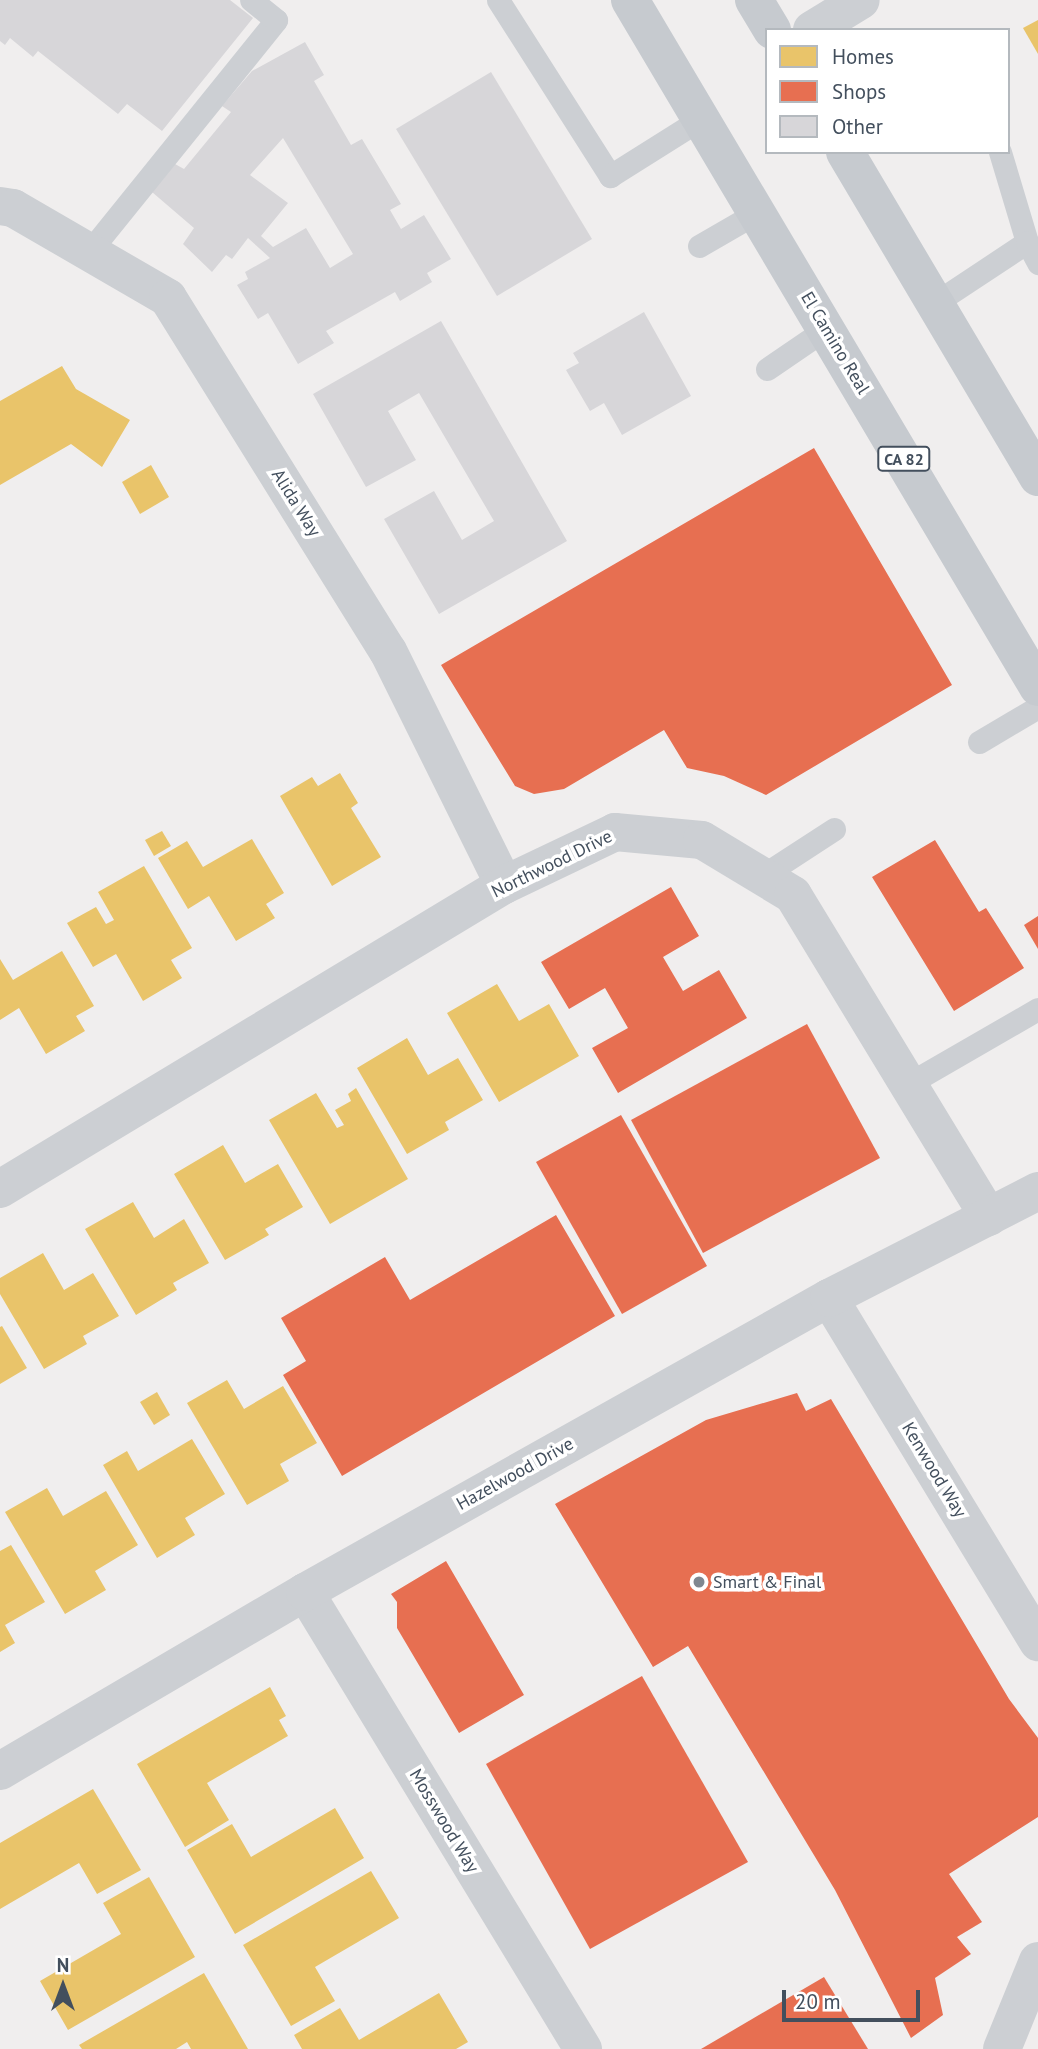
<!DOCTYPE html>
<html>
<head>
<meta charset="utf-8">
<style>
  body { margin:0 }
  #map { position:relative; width:1038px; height:2049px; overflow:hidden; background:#f0eeee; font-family:"PT Sans",sans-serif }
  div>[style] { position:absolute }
  .homes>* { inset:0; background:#e9c46a }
  .shops>* { inset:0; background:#e76f51 }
  .building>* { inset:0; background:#d7d6d9 }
  .lane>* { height:23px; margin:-11.5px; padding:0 11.5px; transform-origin:11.5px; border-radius:11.5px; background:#cccfd3 }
  .street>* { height:38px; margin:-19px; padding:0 19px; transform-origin:19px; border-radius:19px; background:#cccfd3 }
  .primary>* { height:38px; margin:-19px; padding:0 19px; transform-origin:19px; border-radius:19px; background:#c6cacf }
  .dots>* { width:19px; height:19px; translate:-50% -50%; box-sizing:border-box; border:4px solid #fff; border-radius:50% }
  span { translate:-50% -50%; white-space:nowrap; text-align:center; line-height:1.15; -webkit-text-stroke:7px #fff; paint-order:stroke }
  .shield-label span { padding:2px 5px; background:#fff; border:2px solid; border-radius:5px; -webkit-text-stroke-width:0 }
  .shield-label { font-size:16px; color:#434f5d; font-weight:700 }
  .street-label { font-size:18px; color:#434f5d }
  .poi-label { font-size:18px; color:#434f5d }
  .left { translate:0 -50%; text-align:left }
  .legend { position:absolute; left:765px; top:28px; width:245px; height:126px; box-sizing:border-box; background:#fff; border:2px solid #b4b9be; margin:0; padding:9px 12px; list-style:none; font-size:21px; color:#434f5d }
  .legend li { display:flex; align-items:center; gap:14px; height:35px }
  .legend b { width:35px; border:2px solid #b4b9be }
  .north { position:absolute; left:28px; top:1951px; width:70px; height:70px; -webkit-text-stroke:5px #fff; paint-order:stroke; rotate:0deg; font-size:19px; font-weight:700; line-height:28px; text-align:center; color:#434f5d }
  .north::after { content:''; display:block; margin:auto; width:24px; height:32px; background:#434f5d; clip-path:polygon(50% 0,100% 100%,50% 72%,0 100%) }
  .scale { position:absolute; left:782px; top:1990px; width:138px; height:32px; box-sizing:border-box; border:4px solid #434f5d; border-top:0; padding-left:9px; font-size:21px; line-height:24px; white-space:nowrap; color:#434f5d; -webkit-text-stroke:5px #fff; paint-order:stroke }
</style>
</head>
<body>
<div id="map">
  <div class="homes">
    <i style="clip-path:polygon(1038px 20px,1038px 54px,1023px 28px)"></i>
    <i style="clip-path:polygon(62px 366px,76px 389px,130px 420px,102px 467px,71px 444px,0 485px,0 401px)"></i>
    <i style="clip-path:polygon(151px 465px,169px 497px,140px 514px,122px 482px)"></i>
    <i style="clip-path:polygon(340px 773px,358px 803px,351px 808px,381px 857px,332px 886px,280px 796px,312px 777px,318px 786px)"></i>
    <i style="clip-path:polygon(162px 831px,171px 846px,154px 856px,145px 840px)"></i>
    <i style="clip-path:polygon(252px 839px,284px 893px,266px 904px,275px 918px,236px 941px,209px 896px,188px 909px,158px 858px,187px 841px,203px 867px)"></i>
    <i style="clip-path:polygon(144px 866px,192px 948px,171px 960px,182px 978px,143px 1001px,116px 954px,93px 967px,67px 923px,96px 907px,106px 924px,114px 920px,98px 892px)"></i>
    <i style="clip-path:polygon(62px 951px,94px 1006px,76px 1016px,85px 1031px,46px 1054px,19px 1008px,0 1020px,0 959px,13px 980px)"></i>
    <i style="clip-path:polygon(497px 984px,519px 1021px,549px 1004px,579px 1056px,499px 1102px,447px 1013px)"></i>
    <i style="clip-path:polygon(407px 1038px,428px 1075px,458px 1058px,483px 1100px,445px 1122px,449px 1130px,407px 1154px,357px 1068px)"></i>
    <i style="clip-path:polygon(356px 1088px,408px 1179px,330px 1224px,269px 1120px,316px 1093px,337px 1128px,344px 1125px,335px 1110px,351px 1101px,348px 1094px)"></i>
    <i style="clip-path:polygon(223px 1145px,245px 1183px,278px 1164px,303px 1207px,265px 1229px,269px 1235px,225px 1260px,174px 1174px)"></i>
    <i style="clip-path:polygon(133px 1202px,154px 1238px,184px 1219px,209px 1263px,173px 1283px,177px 1290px,136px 1315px,85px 1229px)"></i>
    <i style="clip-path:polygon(43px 1253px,64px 1290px,93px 1273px,119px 1316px,83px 1336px,87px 1344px,44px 1369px,0 1294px,0 1278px)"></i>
    <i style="clip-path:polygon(2px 1326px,27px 1368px,0 1384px,0 1327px)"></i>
    <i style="clip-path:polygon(227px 1380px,244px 1409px,283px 1386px,317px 1443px,280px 1464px,289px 1481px,247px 1505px,187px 1403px)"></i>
    <i style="clip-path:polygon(157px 1392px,170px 1415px,154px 1425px,140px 1402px)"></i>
    <i style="clip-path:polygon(192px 1439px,225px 1494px,185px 1518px,195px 1535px,157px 1558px,103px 1465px,127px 1451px,138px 1471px)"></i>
    <i style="clip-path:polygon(47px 1488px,63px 1516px,106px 1491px,138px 1545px,95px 1571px,106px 1590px,65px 1614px,5px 1512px)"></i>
    <i style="clip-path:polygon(11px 1545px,45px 1602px,5px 1625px,15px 1643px,0 1652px,0 1551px)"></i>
    <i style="clip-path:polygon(270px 1687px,286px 1716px,279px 1720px,288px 1736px,207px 1783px,229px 1820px,185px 1847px,137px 1764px)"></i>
    <i style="clip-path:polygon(93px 1789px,141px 1870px,97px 1894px,79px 1863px,0 1909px,0 1843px)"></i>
    <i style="clip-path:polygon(335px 1808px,364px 1858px,235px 1934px,187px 1850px,232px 1824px,251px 1857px)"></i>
    <i style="clip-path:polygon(371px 1871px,399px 1918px,315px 1967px,335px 2001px,291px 2026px,243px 1945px)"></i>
    <i style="clip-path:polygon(149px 1877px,195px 1957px,68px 2030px,40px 1981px,121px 1934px,103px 1903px)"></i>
    <i style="clip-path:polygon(204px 1973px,248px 2049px,191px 2049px,187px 2042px,176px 2049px,82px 2049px,79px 2045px)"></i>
    <i style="clip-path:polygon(439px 1993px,468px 2042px,456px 2049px,302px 2049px,294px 2035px,340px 2008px,359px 2040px)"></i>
  </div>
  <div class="shops">
    <i style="clip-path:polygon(814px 448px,952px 685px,766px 795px,724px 776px,687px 768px,664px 730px,564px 789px,534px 794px,515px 786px,441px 665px)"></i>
    <i style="clip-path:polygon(935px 840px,979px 912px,986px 908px,1024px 968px,954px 1011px,872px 877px)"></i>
    <i style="clip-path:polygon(671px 887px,699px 936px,663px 957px,683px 991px,719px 970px,747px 1018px,618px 1093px,592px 1048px,628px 1028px,605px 988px,569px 1009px,541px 962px)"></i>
    <i style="clip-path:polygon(1038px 916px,1038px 949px,1024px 925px)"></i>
    <i style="clip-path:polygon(807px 1024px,880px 1158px,703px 1253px,631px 1120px)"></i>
    <i style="clip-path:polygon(621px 1115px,707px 1266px,622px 1314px,536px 1162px)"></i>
    <i style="clip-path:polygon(556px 1215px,615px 1316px,342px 1476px,283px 1375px,306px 1361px,281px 1318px,385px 1257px,410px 1300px)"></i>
    <i style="clip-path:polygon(797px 1393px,806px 1411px,831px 1399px,1009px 1699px,1038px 1738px,1038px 1817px,949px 1874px,982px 1922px,957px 1937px,971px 1954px,935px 1978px,943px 2015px,911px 2038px,835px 1890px,688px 1646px,653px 1667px,555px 1504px,706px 1420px)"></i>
    <i style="clip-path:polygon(446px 1561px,524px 1695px,459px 1733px,397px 1628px,397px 1602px,391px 1594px)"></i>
    <i style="clip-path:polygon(642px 1676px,748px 1862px,590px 1949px,486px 1764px)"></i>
    <i style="clip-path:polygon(824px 1977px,868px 2049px,701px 2049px)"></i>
  </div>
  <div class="building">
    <i style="clip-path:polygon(0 0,230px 0,253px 18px,162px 131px,127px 104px,118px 114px,38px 51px,33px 57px,10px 38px,5px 45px,0 41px)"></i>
    <i style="clip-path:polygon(evenodd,305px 42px,324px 75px,314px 81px,351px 145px,362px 139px,401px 204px,390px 210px,401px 229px,424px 215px,451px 259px,427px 273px,432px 282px,400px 301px,395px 292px,326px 331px,334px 343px,298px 364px,268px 313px,258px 319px,237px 285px,248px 279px,245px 272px,270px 258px,248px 238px,232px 259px,226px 255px,212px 272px,183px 244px,194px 228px,152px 192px,175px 164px,184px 169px,231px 112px,222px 106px,252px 71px,305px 42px,283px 138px,353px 254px,330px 268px,306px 228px,273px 247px,261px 236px,288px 203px,250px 175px,283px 138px)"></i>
    <i style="clip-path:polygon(491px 72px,592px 239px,497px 296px,396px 129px)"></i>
    <i style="clip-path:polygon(644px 312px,691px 396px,622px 435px,604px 403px,590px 411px,566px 370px,579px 363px,573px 353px)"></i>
    <i style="clip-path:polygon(441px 321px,567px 541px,439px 614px,384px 519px,434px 491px,462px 540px,494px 521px,419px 393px,388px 411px,416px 460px,366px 487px,313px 394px)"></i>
  </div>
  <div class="lane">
    <i style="left:498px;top:0;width:209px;rotate:57.5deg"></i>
    <i style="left:610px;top:176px;width:109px;rotate:-32.2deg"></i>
    <i style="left:1000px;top:152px;width:94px;rotate:73.3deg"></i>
    <i style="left:699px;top:246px;width:68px;rotate:-30deg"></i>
    <i style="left:89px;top:252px;width:298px;rotate:-51.1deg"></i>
    <i style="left:276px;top:20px;width:32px;rotate:-141deg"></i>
    <i style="left:935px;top:303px;width:110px;rotate:-33.5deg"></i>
    <i style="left:1027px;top:242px;width:24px;rotate:62deg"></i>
    <i style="left:767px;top:369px;width:73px;rotate:-34.3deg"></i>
    <i style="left:979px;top:742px;width:69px;rotate:-30.7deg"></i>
    <i style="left:762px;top:876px;width:86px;rotate:-33.1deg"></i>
    <i style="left:908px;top:1084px;width:150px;rotate:-30deg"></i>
  </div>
  <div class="street">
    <i style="left:812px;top:30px;width:57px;rotate:-31.5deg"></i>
    <i style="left:0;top:206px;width:13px;rotate:9deg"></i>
    <i style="left:13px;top:208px;width:179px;rotate:30.1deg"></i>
    <i style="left:168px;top:298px;width:416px;rotate:58.1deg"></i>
    <i style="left:388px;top:651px;width:261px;rotate:63.6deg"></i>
    <i style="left:0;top:1189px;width:589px;rotate:-31.1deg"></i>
    <i style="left:504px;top:885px;width:123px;rotate:-25.5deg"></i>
    <i style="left:615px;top:832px;width:87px;rotate:5.3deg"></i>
    <i style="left:702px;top:840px;width:106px;rotate:31.1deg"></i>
    <i style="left:793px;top:895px;width:377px;rotate:58.7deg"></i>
    <i style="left:829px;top:1298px;width:403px;rotate:58.7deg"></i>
    <i style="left:305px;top:1592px;width:535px;rotate:58.69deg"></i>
    <i style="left:0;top:1771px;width:354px;rotate:-30.4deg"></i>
    <i style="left:305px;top:1592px;width:601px;rotate:-29.3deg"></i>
    <i style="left:829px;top:1298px;width:235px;rotate:-27.1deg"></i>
    <i style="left:1002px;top:2049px;width:95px;rotate:-67.8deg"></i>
  </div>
  <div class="primary">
    <i style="left:630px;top:0;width:799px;rotate:59.29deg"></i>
    <i style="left:754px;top:0;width:35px;rotate:59deg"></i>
    <i style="left:845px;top:152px;width:378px;rotate:59.3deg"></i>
  </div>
  <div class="dots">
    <i style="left:699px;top:1582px;background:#808790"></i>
  </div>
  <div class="shield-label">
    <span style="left:904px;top:459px">CA 82</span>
  </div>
  <div class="street-label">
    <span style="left:835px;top:343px;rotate:59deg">El Camino Real</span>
    <span style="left:296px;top:503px;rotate:58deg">Alida Way</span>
    <span style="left:552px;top:864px;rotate:-26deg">Northwood Drive</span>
    <span style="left:934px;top:1470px;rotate:59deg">Kenwood Way</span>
    <span style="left:515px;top:1474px;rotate:-29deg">Hazelwood Drive</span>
    <span style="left:444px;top:1821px;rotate:59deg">Mosswood Way</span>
  </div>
  <div class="poi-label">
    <span class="left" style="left:713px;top:1582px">Smart &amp; Final</span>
  </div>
  <ul class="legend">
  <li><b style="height:19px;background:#e9c46a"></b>Homes</li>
  <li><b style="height:19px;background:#e76f51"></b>Shops</li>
  <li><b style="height:19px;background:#d7d6d9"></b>Other</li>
  </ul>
  <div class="north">N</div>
  <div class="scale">20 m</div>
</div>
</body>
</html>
